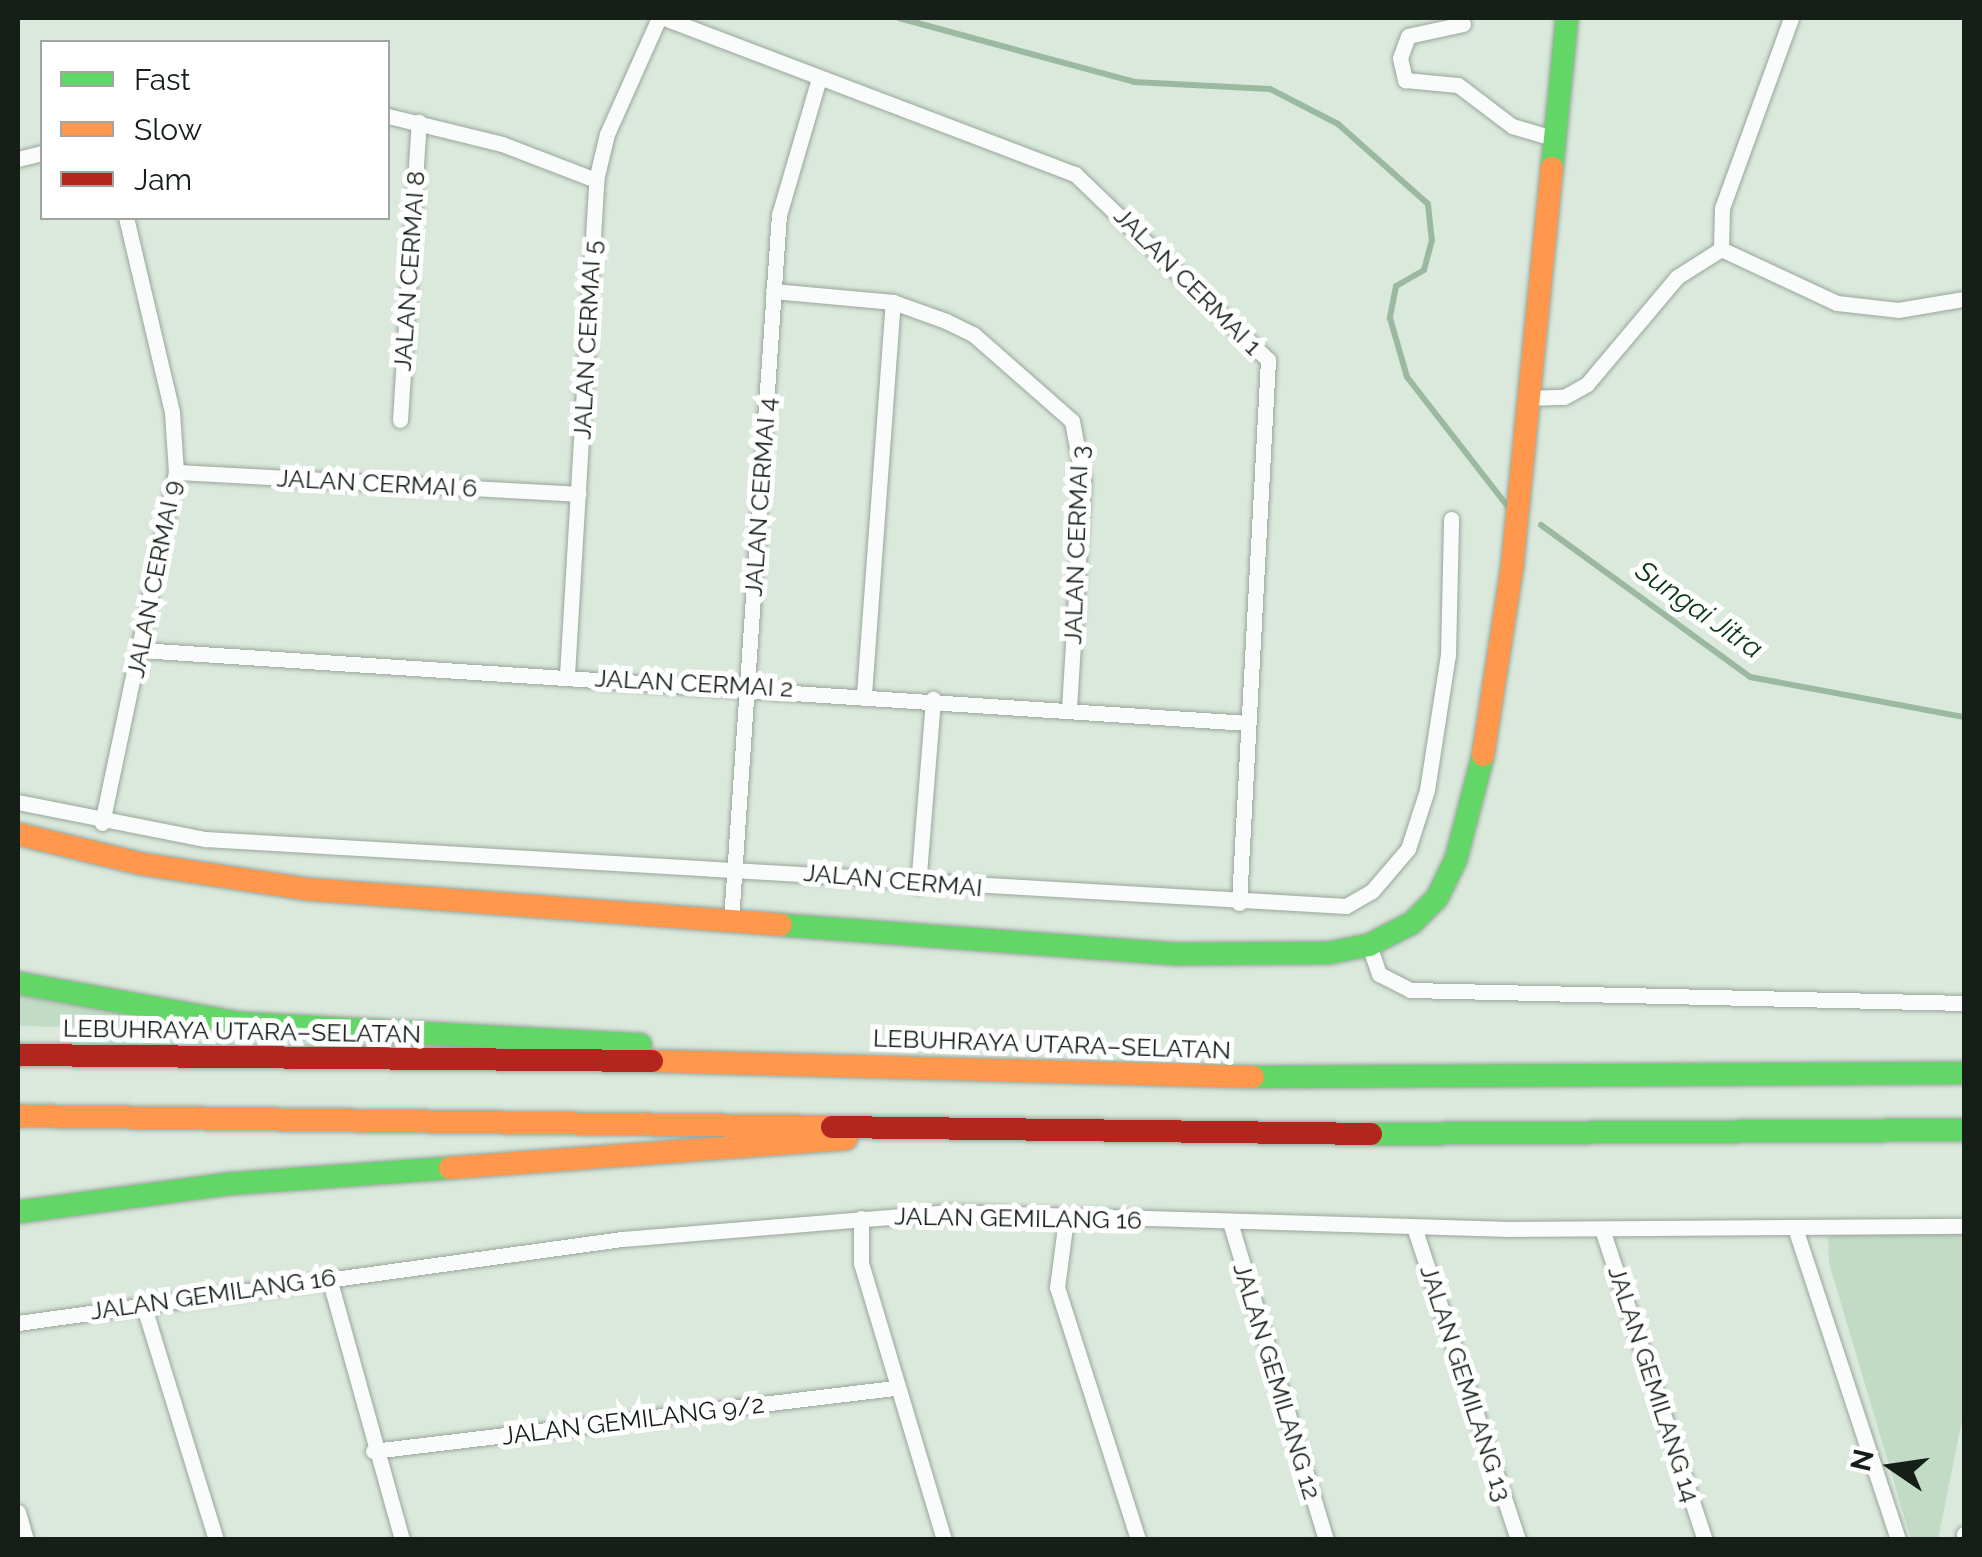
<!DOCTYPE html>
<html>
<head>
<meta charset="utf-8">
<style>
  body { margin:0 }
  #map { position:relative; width:1982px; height:1557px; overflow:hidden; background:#dae9dc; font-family:Raleway,sans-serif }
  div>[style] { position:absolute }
  .green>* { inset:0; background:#c1dbc5 }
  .stream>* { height:6px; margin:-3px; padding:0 3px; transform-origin:3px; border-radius:3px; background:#9bb9a0 }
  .roads { filter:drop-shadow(0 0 2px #99a59b) drop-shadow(0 0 2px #99a59b) }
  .street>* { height:15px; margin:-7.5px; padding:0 7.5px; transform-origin:7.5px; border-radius:7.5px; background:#f9fcfa }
  .fast>* { height:22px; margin:-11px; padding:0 11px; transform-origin:11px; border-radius:11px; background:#63d668 }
  .slow>* { height:22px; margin:-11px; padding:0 11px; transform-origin:11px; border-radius:11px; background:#ff974d }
  .jam>* { height:22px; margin:-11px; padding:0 11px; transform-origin:11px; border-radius:11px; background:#b3261e }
  span { translate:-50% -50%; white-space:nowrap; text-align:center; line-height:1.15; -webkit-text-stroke:10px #fff; paint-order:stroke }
  .street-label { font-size:25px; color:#151f17 }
  .water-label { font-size:28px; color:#0a3718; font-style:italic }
  .frame { position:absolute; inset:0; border:20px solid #151f17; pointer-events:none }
  .legend { position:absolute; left:40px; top:40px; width:350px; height:180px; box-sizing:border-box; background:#fff; border:2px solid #a1a5a2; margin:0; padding:12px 18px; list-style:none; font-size:30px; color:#151f17 }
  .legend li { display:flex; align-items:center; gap:20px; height:50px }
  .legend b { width:50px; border:2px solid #a1a5a2 }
  .north { position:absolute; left:1842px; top:1417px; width:100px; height:100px; -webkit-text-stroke:8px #fff; paint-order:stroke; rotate:283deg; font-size:28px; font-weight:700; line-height:40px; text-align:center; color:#151f17 }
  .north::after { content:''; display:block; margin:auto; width:35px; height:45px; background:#151f17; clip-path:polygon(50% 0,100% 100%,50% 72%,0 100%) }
</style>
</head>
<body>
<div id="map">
  <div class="green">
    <i style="clip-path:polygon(18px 990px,244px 1030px,18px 1026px)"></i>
    <i style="clip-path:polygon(1841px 1232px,1964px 1232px,1964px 1410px,1938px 1539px,1911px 1539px,1829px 1263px,1828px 1238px)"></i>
  </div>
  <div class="stream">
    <i style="left:899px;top:18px;width:244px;rotate:15.2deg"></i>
    <i style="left:1134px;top:82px;width:136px;rotate:2.9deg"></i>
    <i style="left:1270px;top:89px;width:76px;rotate:27.2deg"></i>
    <i style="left:1338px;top:124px;width:120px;rotate:41.6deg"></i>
    <i style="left:1428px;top:204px;width:36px;rotate:84deg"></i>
    <i style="left:1432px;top:240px;width:31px;rotate:105deg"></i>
    <i style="left:1424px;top:270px;width:32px;rotate:150deg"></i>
    <i style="left:1396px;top:286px;width:33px;rotate:101deg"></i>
    <i style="left:1390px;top:318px;width:61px;rotate:73.9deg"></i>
    <i style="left:1407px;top:377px;width:166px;rotate:52.1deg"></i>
    <i style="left:1541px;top:525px;width:258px;rotate:36deg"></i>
    <i style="left:1750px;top:677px;width:218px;rotate:10.6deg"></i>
  </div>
  <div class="roads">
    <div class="street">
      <i style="left:664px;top:18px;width:440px;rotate:20.8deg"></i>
      <i style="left:1075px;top:174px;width:268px;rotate:43.9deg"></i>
      <i style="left:1268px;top:360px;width:544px;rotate:93.06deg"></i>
      <i style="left:1463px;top:24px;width:56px;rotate:167.7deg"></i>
      <i style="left:1408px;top:36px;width:23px;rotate:110deg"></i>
      <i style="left:1400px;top:58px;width:23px;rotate:77deg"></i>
      <i style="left:1405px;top:80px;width:53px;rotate:5.4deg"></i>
      <i style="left:1458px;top:85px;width:68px;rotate:37.2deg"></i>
      <i style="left:1512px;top:126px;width:46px;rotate:16.5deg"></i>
      <i style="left:388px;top:116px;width:117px;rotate:13.8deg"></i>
      <i style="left:502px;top:144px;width:101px;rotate:21deg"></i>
      <i style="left:18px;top:159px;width:25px;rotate:-14deg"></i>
      <i style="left:1721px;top:249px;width:41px;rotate:-88.6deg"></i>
      <i style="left:1722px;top:208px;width:202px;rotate:-70deg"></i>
      <i style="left:773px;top:291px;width:121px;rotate:5.2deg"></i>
      <i style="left:893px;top:302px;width:56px;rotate:19.7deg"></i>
      <i style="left:946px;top:321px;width:30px;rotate:26deg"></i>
      <i style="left:973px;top:334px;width:132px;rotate:41.3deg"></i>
      <i style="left:1072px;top:421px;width:60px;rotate:79.4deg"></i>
      <i style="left:1083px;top:480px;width:229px;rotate:93.5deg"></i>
      <i style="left:1527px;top:398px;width:37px;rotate:-2deg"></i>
      <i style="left:1564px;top:397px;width:26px;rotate:-29deg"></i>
      <i style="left:1587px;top:384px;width:140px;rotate:-49.9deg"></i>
      <i style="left:1677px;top:277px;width:52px;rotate:-32.5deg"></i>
      <i style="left:1721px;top:249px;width:128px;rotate:25deg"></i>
      <i style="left:1837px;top:303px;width:61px;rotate:6.5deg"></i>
      <i style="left:1898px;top:310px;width:67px;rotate:-9.5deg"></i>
      <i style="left:400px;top:420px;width:299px;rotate:-86.4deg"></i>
      <i style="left:176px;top:472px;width:403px;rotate:3.1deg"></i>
      <i style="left:140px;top:650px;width:1109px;rotate:3.77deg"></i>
      <i style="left:567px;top:675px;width:496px;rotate:-86.6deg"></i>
      <i style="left:596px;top:180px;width:47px;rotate:-76.6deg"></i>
      <i style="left:607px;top:134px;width:127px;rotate:-65.9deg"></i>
      <i style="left:864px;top:694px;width:393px;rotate:-85.8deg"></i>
      <i style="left:18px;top:802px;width:191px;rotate:11.2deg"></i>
      <i style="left:205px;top:839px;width:1143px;rotate:3.36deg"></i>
      <i style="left:1346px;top:906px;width:30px;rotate:-30deg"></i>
      <i style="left:1372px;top:891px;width:55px;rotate:-49.4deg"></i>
      <i style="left:1408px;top:849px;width:62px;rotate:-72.1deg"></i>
      <i style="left:1427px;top:790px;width:137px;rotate:-81.2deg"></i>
      <i style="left:1448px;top:655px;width:136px;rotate:-88.7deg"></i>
      <i style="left:102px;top:823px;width:359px;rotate:-78.1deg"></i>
      <i style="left:176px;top:472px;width:60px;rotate:-93.8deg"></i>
      <i style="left:172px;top:412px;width:199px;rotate:-103.3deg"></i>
      <i style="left:918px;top:886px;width:188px;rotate:-85.4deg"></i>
      <i style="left:731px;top:920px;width:707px;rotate:-86.11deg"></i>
      <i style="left:779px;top:215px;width:143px;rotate:-73.7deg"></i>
      <i style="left:1369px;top:945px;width:31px;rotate:71deg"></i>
      <i style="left:1379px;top:974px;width:35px;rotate:27deg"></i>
      <i style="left:1410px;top:990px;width:554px;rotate:1.34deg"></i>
      <i style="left:861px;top:1218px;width:45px;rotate:90deg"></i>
      <i style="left:861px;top:1263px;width:289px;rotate:73.3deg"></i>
      <i style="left:1066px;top:1219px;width:69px;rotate:97.5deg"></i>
      <i style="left:1057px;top:1287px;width:266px;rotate:72.2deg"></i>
      <i style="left:1230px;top:1222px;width:332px;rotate:73.2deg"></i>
      <i style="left:1414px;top:1227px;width:330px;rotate:71.6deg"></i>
      <i style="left:1602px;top:1229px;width:328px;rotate:71.7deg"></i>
      <i style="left:1796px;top:1231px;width:325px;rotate:71.7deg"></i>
      <i style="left:329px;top:1278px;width:272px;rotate:74.4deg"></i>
      <i style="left:143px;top:1304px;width:247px;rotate:72.8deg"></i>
      <i style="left:18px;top:1323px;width:610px;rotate:-7.92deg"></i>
      <i style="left:622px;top:1239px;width:326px;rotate:-4.7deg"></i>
      <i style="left:947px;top:1212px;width:563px;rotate:1.73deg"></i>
      <i style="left:1510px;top:1229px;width:454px;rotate:-0.4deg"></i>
      <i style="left:373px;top:1451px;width:525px;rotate:-6.89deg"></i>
      <i style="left:18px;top:1512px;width:29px;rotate:74deg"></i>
      <i style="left:1964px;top:1540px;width:6px;rotate:-90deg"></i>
    </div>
    <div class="fast">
      <i style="left:1552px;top:168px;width:151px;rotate:-84.3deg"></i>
      <i style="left:781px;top:925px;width:396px;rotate:4.2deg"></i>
      <i style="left:1176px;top:954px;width:152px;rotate:-0.4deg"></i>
      <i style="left:1328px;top:953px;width:42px;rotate:-11deg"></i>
      <i style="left:1369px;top:945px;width:48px;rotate:-27.1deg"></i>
      <i style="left:1412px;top:923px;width:35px;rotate:-45deg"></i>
      <i style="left:1437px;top:898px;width:43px;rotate:-64deg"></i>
      <i style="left:1456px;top:859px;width:107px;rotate:-75.4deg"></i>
      <i style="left:18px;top:983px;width:225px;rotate:10.3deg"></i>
      <i style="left:239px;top:1023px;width:402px;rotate:3.1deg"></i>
      <i style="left:1253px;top:1077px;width:711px;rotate:-0.32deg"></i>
      <i style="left:1371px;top:1134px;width:593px;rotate:-0.39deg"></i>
      <i style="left:18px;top:1212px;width:211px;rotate:-7.6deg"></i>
      <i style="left:227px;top:1184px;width:224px;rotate:-4.1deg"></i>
    </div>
    <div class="slow">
      <i style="left:1483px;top:755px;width:190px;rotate:-81.2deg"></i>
      <i style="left:1512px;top:567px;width:401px;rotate:-84.3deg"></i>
      <i style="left:18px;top:834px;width:128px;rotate:13.6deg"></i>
      <i style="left:142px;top:864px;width:165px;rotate:8.7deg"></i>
      <i style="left:305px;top:889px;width:477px;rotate:4.3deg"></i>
      <i style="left:652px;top:1061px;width:601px;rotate:1.52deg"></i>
      <i style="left:18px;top:1116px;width:814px;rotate:0.77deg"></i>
      <i style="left:450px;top:1168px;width:397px;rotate:-4.2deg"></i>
    </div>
    <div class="jam">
      <i style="left:18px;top:1055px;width:634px;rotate:0.54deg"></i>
      <i style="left:832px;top:1127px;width:539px;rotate:0.74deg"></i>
    </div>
  </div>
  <div class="street-label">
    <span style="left:409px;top:271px;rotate:-86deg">JALAN CERMAI 8</span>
    <span style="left:1188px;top:281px;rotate:45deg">JALAN CERMAI 1</span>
    <span style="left:587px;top:340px;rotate:-87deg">JALAN CERMAI 5</span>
    <span style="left:377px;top:483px;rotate:3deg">JALAN CERMAI 6</span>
    <span style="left:760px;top:497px;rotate:-86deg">JALAN CERMAI 4</span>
    <span style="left:1076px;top:545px;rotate:-88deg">JALAN CERMAI 3</span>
    <span style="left:154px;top:579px;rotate:-79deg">JALAN CERMAI 9</span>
    <span style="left:694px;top:683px;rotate:3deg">JALAN CERMAI 2</span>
    <span style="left:893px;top:880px;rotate:5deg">JALAN CERMAI</span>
    <span style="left:242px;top:1031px;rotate:1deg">LEBUHRAYA UTARA–SELATAN</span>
    <span style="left:1052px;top:1044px;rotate:2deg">LEBUHRAYA UTARA–SELATAN</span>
    <span style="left:1018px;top:1218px;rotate:1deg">JALAN GEMILANG 16</span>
    <span style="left:213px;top:1294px;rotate:-8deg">JALAN GEMILANG 16</span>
    <span style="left:1277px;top:1381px;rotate:73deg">JALAN GEMILANG 12</span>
    <span style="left:1466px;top:1383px;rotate:72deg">JALAN GEMILANG 13</span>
    <span style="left:1654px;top:1384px;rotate:72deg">JALAN GEMILANG 14</span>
    <span style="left:633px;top:1420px;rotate:-7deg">JALAN GEMILANG 9/2</span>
  </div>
  <div class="water-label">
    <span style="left:1699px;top:610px;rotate:35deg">Sungai Jitra</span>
  </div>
  <div class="frame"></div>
  <ul class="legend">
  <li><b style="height:12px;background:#63d668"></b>Fast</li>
  <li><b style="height:12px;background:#ff974d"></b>Slow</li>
  <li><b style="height:12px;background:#b3261e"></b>Jam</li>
  </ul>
  <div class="north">N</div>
</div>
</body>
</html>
